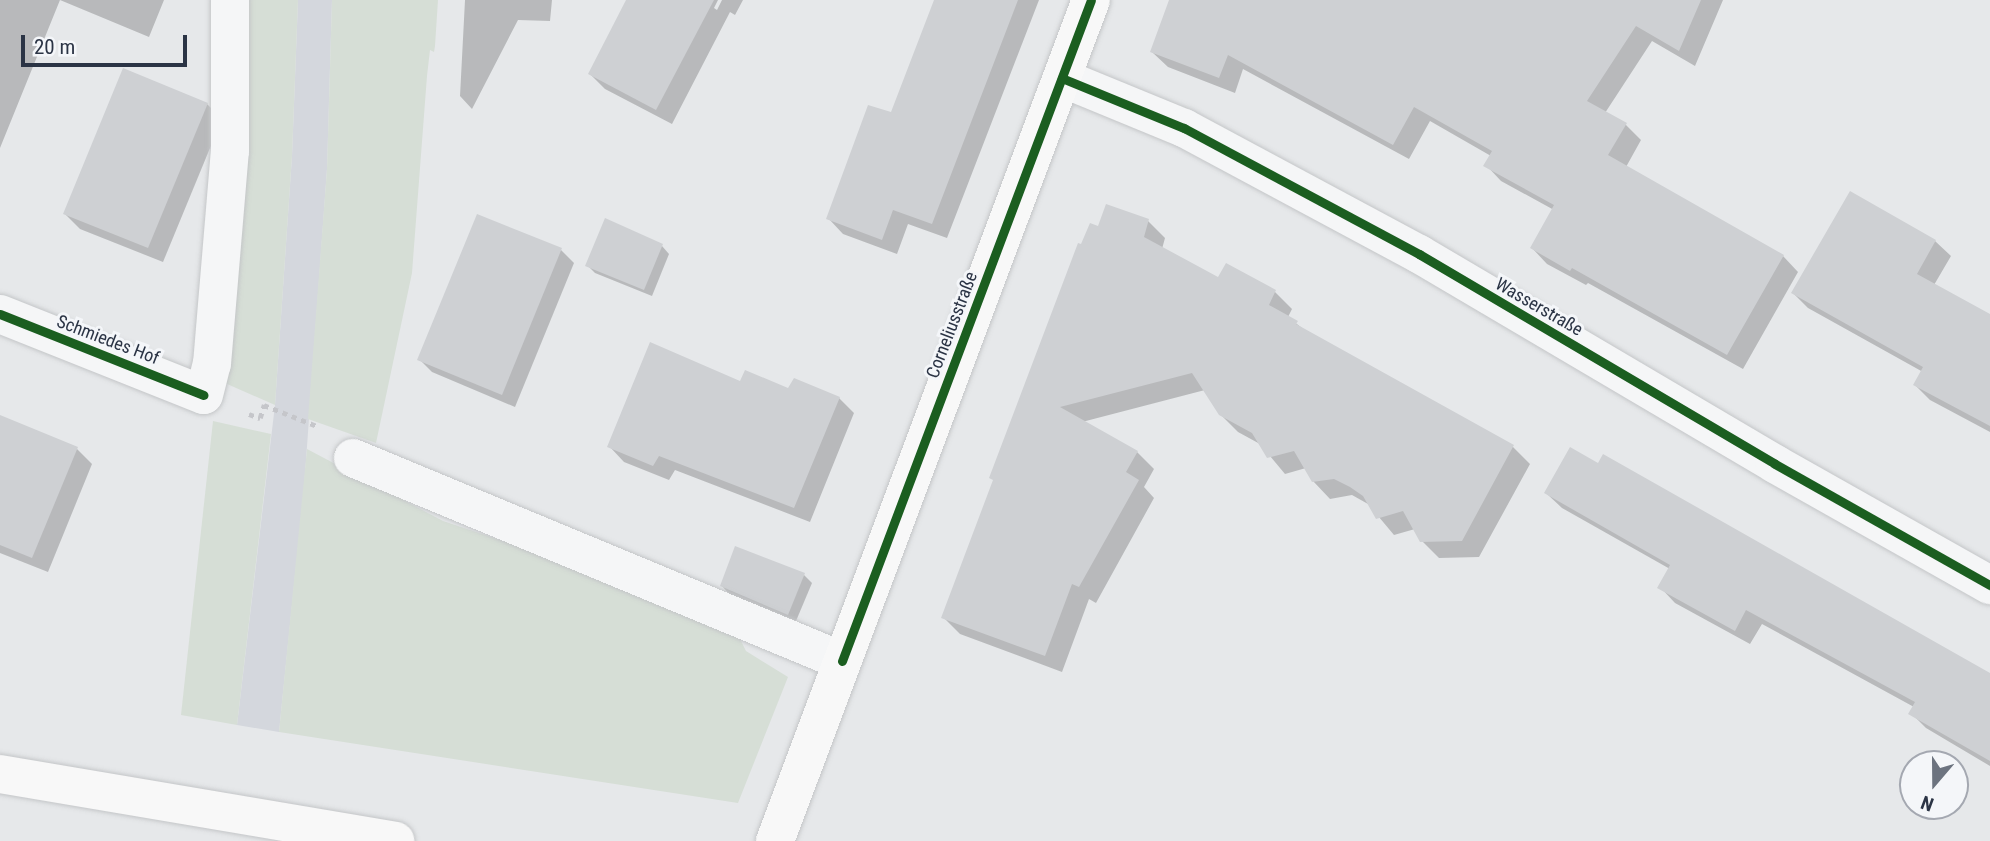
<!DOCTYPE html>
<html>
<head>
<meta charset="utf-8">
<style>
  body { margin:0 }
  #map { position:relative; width:1990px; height:841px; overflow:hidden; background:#e6e8ea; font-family:"Roboto Condensed",sans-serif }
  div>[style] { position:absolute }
  .built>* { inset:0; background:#d4d7dd }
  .green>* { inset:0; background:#d6ded6 }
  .shadow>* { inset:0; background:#0003 }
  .building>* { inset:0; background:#ced0d3 }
  .path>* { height:4.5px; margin-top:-2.25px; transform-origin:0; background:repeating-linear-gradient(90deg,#c5c6ca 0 5px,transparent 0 10px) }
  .roads { filter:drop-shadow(0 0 2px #c4c6c8) drop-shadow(0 0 2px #c4c6c8) }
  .minor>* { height:38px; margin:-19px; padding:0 19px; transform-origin:19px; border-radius:19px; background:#f5f6f7 }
  .major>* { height:38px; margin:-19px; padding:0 19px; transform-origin:19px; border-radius:19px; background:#f8f8f8 }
  .highway>* { height:38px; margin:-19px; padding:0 19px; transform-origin:19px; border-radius:19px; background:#f8f8f8 }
  .cycleway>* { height:9px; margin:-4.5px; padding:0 4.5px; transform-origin:4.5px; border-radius:4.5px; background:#1b5e20 }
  span { translate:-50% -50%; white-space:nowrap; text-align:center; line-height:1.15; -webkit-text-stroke:6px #f4f6f9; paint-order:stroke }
  .street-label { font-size:18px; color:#2b3445 }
  .north { position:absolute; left:1899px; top:750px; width:70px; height:70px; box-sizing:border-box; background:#f4f6f9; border:2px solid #a4a8b1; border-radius:50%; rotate:200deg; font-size:19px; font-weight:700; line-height:28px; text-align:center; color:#2b3445 }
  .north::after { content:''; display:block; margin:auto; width:24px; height:32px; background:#6c737f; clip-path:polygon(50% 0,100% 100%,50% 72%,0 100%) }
  .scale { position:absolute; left:21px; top:35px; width:166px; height:32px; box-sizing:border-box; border:4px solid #2b3445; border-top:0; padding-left:9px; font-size:21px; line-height:24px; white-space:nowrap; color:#2b3445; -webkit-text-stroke:5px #f4f6f9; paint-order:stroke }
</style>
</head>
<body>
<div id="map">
  <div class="built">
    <i style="clip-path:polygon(298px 0,332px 0,327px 169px,304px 488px,279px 732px,237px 725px,275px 405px,292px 156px)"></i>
  </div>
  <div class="green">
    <i style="clip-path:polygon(241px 0,298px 0,292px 156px,275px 405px,218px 380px)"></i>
    <i style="clip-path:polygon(332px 0,438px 0,435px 46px,434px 52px,430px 50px,427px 76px,412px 273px,376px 443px,308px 419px,327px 169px)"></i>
    <i style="clip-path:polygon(213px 421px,271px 434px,237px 725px,181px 715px)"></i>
    <i style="clip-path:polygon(307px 449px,443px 521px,509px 543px,739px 637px,746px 651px,788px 677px,738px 803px,279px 732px)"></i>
  </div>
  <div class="shadow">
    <i style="clip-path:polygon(0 0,164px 0,149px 37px,60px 0,0 148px)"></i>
    <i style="clip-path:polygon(465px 0,552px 0,550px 21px,518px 20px,472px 109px,460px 96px)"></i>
    <i style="clip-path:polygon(628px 0,718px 0,714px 8px,717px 10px,722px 0,743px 0,735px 15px,730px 12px,672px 124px,605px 89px,590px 74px)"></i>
    <i style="clip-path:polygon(935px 0,1039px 0,947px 238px,908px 224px,897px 254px,843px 234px,828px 218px,892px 114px)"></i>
    <i style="clip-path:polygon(1171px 0,1723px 0,1695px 66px,1652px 41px,1605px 113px,1626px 125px,1641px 140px,1626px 167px,1783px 256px,1798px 272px,1743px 369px,1588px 283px,1586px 285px,1547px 264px,1532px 248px,1554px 210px,1501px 181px,1486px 165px,1491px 156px,1430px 121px,1409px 159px,1243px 69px,1235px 93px,1168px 67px,1152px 52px)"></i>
    <i style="clip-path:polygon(207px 104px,222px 119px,163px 262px,80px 229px,65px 214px)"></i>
    <i style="clip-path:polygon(1850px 194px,1935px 241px,1951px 256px,1934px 285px,1990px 316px,1990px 432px,1930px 400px,1915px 385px,1923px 372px,1808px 308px,1793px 293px)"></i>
    <i style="clip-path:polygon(1148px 221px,1165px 238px,1162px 249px,1219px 279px,1226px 265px,1275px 292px,1292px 309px,1288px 317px,1307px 332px,1513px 447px,1530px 464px,1479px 557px,1439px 558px,1422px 541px,1415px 529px,1394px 535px,1368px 504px,1352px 495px,1330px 499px,1313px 481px,1306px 468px,1285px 474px,1260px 444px,1238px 432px,1220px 414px,1205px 390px,1082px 422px,1137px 452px,1154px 469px,1144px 487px,1154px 498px,1096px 603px,1089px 599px,1062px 672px,960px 634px,943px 617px,1082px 246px,1099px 228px)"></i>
    <i style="clip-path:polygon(662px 246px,669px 254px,652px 296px,595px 273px,587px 265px)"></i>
    <i style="clip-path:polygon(561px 250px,574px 263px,515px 407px,432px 372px,419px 359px)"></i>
    <i style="clip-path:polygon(741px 383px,839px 398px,854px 413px,810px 522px,675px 470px,669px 480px,624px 462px,609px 446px)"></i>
    <i style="clip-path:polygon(0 430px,77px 449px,92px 464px,48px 572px,0 553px)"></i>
    <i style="clip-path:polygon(1546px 493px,1990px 674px,1990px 766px,1926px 728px,1911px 713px,1914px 707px,1762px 624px,1750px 644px,1675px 603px,1660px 587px,1670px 569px,1562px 508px)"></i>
    <i style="clip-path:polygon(736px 548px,804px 575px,812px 583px,796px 621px,729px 594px,722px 586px)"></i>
  </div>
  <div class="building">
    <i style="clip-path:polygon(626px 0,714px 0,656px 110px,588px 74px)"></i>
    <i style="clip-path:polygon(934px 0,1018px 0,932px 224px,893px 210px,882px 240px,826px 219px,868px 105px,891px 112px)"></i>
    <i style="clip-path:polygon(1169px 0,1701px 0,1679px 51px,1636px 26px,1587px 101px,1627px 123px,1608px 155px,1784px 255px,1727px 355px,1572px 268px,1570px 271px,1530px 248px,1554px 205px,1483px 166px,1492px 151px,1414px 107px,1393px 145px,1228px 55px,1219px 78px,1150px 52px)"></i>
    <i style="clip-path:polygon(123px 68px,208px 103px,148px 248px,63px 214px)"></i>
    <i style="clip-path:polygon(1850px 191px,1936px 240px,1917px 274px,1990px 314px,1990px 426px,1913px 385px,1923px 367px,1791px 293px)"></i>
    <i style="clip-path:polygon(1106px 204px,1149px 219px,1144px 237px,1218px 277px,1226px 263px,1276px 290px,1269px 305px,1298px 321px,1296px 324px,1514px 445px,1462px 541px,1420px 542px,1403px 511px,1376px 519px,1363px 496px,1350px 487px,1334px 479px,1312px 482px,1294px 451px,1267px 458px,1252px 433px,1219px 415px,1192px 373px,1060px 407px,1138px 451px,1126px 472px,1139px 480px,1079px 587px,1072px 584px,1045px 656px,941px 618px,993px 480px,989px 478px,1078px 243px,1081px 244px,1090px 223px,1098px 226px)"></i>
    <i style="clip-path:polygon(477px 214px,562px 248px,502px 395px,417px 360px)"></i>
    <i style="clip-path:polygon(605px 218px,663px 244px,644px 290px,585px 266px)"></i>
    <i style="clip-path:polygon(650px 342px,740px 381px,745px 370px,788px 388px,794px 378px,840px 397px,794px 508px,659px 456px,653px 466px,607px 447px)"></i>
    <i style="clip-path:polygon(0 415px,78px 447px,32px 558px,0 545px)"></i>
    <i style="clip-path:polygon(1570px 447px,1598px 463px,1603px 454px,1990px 673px,1990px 761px,1908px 714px,1915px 702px,1746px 610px,1735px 631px,1657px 588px,1670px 565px,1544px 493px)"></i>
    <i style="clip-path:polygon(735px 546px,805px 573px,788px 615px,720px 586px)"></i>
  </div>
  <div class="path">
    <i style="left:249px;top:414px;width:12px;rotate:20deg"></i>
    <i style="left:260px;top:418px;width:14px;rotate:-73deg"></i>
    <i style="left:264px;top:405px;width:57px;rotate:21.6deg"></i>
  </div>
  <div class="roads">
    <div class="minor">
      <i style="left:1062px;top:78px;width:132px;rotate:22.3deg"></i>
      <i style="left:1184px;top:128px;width:267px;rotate:28.2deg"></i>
      <i style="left:1419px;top:254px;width:413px;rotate:30.5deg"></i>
      <i style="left:1775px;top:464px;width:247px;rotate:29.4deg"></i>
      <i style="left:0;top:314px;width:219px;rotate:21.7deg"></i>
      <i style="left:204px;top:395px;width:32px;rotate:-76deg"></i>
      <i style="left:212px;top:364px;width:214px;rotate:-85.2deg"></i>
      <i style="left:230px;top:151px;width:151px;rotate:-90deg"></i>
      <i style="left:353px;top:458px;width:529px;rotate:22.54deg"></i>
    </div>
    <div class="major">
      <i style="left:775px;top:841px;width:898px;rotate:-69.41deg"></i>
    </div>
    <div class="highway">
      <i style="left:0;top:774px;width:401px;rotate:9.6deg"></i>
    </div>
  </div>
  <div class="cycleway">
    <i style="left:1062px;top:78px;width:132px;rotate:22.3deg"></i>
    <i style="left:1184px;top:128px;width:267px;rotate:28.2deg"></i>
    <i style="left:1419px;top:254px;width:413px;rotate:30.5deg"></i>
    <i style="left:1775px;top:464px;width:247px;rotate:29.4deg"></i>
    <i style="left:0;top:314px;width:219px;rotate:21.7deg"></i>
    <i style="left:842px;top:661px;width:706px;rotate:-69.36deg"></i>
  </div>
  <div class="street-label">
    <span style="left:1539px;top:307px;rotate:30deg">Wasserstraße</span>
    <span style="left:952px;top:325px;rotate:-69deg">Corneliusstraße</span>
    <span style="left:108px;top:340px;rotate:21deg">Schmiedes Hof</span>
  </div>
  <div class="north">N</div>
  <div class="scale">20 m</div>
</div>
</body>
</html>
